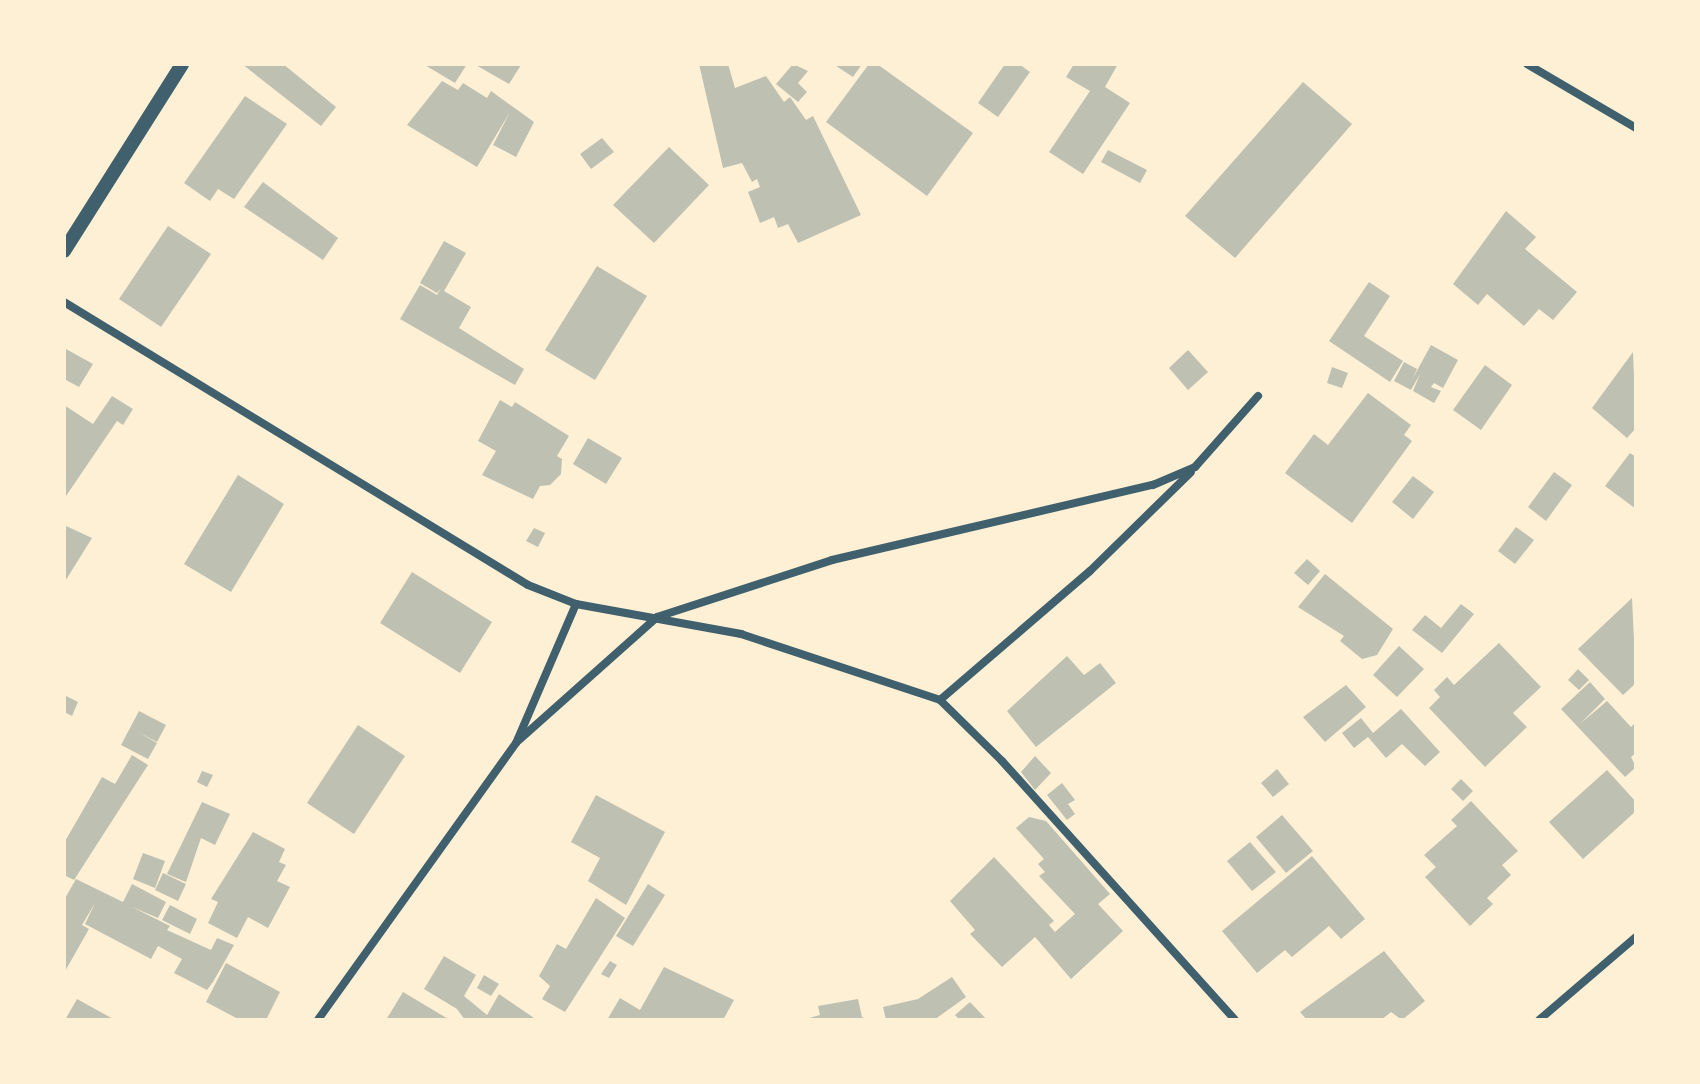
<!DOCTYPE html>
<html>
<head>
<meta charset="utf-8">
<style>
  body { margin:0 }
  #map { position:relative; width:1700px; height:1084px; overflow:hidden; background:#fdf0d5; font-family:Figtree,sans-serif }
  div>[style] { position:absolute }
  .building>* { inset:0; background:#bec0b2 }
  .minor>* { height:8px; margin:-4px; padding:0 4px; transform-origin:4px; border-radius:4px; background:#3f606c }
  .tertiary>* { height:14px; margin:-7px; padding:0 7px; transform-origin:7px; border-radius:7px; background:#3f606c }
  span { translate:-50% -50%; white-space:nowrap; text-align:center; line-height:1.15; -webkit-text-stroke:8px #fdf0d5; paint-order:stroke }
  .frame { position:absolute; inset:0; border:66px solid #fdf0d5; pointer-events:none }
</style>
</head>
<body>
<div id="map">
  <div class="building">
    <i style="clip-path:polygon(242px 64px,283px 64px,336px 107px,321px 126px)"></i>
    <i style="clip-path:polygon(423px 64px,467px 64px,455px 83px)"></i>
    <i style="clip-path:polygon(474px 64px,519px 64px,521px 65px,509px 84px)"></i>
    <i style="clip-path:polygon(699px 64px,728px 64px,735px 88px,766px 76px,784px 102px,790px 97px,806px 120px,813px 116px,861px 215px,798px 243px,788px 224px,778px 228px,774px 217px,760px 223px,748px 192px,760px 187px,757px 179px,752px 182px,742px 163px,723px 168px)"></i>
    <i style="clip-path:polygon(793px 64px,808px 71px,798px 83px,807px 92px,798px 102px,776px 84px)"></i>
    <i style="clip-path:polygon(833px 64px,862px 64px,853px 77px)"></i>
    <i style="clip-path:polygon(869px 64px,877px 64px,973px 133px,927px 196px,826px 122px)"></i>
    <i style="clip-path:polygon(1005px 64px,1019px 64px,1030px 72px,998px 117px,978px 103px)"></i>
    <i style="clip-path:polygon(1074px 64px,1118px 64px,1105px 87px,1130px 103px,1083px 174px,1049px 152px,1090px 91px,1066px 77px)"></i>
    <i style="clip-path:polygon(442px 81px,458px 90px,463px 83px,487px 98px,491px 91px,534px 122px,516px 157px,493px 145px,510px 112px,477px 167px,407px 125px)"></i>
    <i style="clip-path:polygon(1303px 82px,1352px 124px,1235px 258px,1185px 216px)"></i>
    <i style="clip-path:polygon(245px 96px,287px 124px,234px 199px,218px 189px,210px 201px,184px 183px)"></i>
    <i style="clip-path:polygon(602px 138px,614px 152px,591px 169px,580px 154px)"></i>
    <i style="clip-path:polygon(669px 147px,709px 185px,654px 243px,613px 205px)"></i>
    <i style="clip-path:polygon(1108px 150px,1147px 170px,1140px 183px,1101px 162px)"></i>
    <i style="clip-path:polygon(263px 182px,338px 238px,323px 260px,244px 207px)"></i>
    <i style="clip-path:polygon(1506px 211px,1536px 237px,1525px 249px,1577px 292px,1553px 320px,1539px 309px,1524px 326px,1487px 294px,1478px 305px,1453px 284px)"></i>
    <i style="clip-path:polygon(168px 226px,211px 254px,161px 327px,119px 299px)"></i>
    <i style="clip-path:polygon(444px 241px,466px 253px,444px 291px,471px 307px,459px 328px,524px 369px,515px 385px,400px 319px,420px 285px,437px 295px,441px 288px,437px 293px,420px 283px)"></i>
    <i style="clip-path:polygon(597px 266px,647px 296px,595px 380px,545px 350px)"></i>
    <i style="clip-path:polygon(1369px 282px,1390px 296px,1364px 336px,1403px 361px,1390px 382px,1329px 341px)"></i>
    <i style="clip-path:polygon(1431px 345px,1458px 360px,1443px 388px,1434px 383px,1431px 387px,1441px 391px,1434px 403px,1413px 391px,1420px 374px,1411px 390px,1394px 381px,1404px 362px,1417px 369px,1413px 378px)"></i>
    <i style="clip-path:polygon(66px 349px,93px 364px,79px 387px,64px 379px)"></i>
    <i style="clip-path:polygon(1188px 350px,1208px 372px,1188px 390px,1169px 368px)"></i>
    <i style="clip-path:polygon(1633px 352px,1636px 428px,1627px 438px,1592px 408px)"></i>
    <i style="clip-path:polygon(1485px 365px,1512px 385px,1481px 430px,1453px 410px)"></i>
    <i style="clip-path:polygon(1332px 367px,1348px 373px,1342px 388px,1327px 383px)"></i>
    <i style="clip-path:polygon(1368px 393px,1411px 425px,1404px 435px,1412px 441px,1352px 523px,1285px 473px,1314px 434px,1328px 445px)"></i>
    <i style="clip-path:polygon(112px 396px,133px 409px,123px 425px,117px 421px,66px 496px,64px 405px,93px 424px)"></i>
    <i style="clip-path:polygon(500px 400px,512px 407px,515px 402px,569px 436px,557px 456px,562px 459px,561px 474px,550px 485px,540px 486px,533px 499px,482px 475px,496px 451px,478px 441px)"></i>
    <i style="clip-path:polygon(588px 438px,622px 458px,606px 484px,573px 464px)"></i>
    <i style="clip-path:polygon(1630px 453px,1636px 457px,1636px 509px,1605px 486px)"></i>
    <i style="clip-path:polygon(1554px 472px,1572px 485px,1546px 521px,1528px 507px)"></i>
    <i style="clip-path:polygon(238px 475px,284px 504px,231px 592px,184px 564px)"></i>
    <i style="clip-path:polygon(1413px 476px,1434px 492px,1413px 519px,1392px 502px)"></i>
    <i style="clip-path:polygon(64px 525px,92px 538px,64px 583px)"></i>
    <i style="clip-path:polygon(1516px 527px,1534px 540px,1515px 564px,1498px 551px)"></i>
    <i style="clip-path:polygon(534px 528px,545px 533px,538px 547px,526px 541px)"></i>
    <i style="clip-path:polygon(1307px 559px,1320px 571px,1308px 585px,1294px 573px)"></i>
    <i style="clip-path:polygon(412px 572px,492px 622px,460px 673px,380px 623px)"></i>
    <i style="clip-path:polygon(1325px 574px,1393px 629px,1377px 655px,1362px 659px,1340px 641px,1344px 636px,1298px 607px)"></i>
    <i style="clip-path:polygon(1632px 598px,1636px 683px,1623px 695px,1578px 649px)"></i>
    <i style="clip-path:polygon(1461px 604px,1474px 614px,1442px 653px,1412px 630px,1425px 615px,1441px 628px)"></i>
    <i style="clip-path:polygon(1499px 643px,1541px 687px,1513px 713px,1527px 727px,1485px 767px,1429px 708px,1440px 697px,1434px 690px,1447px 677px,1454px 685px)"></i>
    <i style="clip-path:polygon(1399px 646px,1424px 669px,1397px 697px,1373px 675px)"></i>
    <i style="clip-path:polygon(1067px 656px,1084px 675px,1100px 663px,1116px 683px,1036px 747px,1007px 711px)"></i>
    <i style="clip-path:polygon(1578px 669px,1589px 680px,1579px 690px,1568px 680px)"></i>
    <i style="clip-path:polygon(1590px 682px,1605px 699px,1580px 724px,1607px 701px,1631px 727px,1636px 722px,1636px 753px,1631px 757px,1636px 767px,1625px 777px,1561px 709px)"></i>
    <i style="clip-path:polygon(1346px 685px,1366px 707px,1325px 742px,1303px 717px)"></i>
    <i style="clip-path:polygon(64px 695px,78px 702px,72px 716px,64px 712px)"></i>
    <i style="clip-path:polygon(1401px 709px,1440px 752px,1425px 766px,1402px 744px,1386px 758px,1368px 737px,1354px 748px,1342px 733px,1361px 718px,1373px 733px)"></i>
    <i style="clip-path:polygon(139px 711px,166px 725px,157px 742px,138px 732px,157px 743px,148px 759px,121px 745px)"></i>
    <i style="clip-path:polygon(358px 725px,405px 756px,354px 834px,307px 803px)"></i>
    <i style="clip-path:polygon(132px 755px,148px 765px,74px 880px,64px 875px,64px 843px,102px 777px,115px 784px)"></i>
    <i style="clip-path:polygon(1035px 756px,1051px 773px,1035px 790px,1021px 772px)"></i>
    <i style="clip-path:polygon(1277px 769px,1289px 784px,1273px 797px,1261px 783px)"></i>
    <i style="clip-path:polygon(1607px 770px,1636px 802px,1636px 811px,1583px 859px,1549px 822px)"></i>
    <i style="clip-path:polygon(202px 771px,213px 775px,207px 787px,197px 782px)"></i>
    <i style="clip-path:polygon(1461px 779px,1473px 791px,1463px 801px,1451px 789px)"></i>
    <i style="clip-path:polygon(1062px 783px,1075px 800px,1068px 804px,1075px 814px,1067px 820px,1047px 795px)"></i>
    <i style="clip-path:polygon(596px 795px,665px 832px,626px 905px,588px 881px,600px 858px,571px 842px)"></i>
    <i style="clip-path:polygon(1471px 801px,1518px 851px,1502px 865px,1511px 875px,1487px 898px,1493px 904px,1470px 926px,1425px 877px,1436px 867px,1424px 855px,1457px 826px,1451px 820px)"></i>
    <i style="clip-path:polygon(202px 802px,230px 814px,215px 845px,201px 838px,186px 882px,167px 874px)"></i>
    <i style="clip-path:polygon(1282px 815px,1313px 851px,1286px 873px,1256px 837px)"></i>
    <i style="clip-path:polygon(1029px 817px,1046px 821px,1110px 894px,1098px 904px,1123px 931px,1071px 979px,1035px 937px,1002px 967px,970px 934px,975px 930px,950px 901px,994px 857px,1054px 921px,1049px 925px,1055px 932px,1075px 914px,1039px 876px,1045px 872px,1038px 864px,1044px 859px,1016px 828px)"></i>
    <i style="clip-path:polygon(253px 832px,285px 849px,279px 862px,286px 865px,277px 881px,290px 887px,268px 928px,248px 917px,237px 938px,208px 923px,218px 902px,211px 899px)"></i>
    <i style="clip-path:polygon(1250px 842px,1276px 872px,1252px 891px,1227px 861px)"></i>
    <i style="clip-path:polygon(143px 853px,165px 861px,155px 888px,133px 879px)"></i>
    <i style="clip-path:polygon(1312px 856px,1365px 919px,1341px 939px,1329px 926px,1292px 957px,1285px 950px,1257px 973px,1222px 931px)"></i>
    <i style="clip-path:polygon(163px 873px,186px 884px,178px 901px,155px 890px)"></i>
    <i style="clip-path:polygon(76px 879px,123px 902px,132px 884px,166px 902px,158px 918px,132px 907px,170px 926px,167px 930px,211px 950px,217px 938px,234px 945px,213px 982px,207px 990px,174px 973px,182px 959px,158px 946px,151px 959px,85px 924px,95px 903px,82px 925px,89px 929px,64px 973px,64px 900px)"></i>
    <i style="clip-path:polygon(648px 884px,665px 895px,633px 946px,616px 936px)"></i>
    <i style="clip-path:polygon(596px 898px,625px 918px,565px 1012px,542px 999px,550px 986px,539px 976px,557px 944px,566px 949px)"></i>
    <i style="clip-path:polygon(170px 905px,197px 919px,190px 934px,162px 920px)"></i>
    <i style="clip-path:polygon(1384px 951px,1425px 1001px,1402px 1020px,1391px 1012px,1381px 1020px,1307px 1020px,1300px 1012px)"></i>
    <i style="clip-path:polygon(444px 956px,476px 975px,464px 996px,487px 1015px,499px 994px,537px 1020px,465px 1020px,457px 1009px,424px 989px)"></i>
    <i style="clip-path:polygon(610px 961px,617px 965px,609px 978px,601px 974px)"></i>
    <i style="clip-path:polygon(226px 963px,280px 992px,266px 1020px,240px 1020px,206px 1002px)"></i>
    <i style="clip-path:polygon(664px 967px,734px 1000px,723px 1020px,607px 1020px,620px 998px,640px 1010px)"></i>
    <i style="clip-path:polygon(484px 975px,499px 984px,491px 996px,477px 988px)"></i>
    <i style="clip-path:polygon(952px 977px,966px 997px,934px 1020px,886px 1020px,883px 1007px,918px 999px)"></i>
    <i style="clip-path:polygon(403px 992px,450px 1020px,386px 1020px)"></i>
    <i style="clip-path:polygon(77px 999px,115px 1020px,65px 1020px)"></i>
    <i style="clip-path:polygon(858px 999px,862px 1017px,870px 1020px,802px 1020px,820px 1015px,818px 1006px)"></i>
    <i style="clip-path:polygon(970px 1002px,987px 1020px,960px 1020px,955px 1015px)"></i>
  </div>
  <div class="minor">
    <i style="left:1527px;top:64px;width:126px;rotate:30.4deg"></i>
    <i style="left:64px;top:302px;width:543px;rotate:31.38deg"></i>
    <i style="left:528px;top:585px;width:52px;rotate:21.6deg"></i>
    <i style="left:576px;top:604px;width:151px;rotate:113.3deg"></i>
    <i style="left:516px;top:743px;width:340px;rotate:125.6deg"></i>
    <i style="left:576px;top:604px;width:168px;rotate:10.3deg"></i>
    <i style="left:741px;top:634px;width:210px;rotate:18.3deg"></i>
    <i style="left:940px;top:700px;width:87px;rotate:44.5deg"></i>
    <i style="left:1002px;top:761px;width:348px;rotate:48deg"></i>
    <i style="left:940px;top:700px;width:198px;rotate:-40.7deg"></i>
    <i style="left:1090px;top:571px;width:141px;rotate:-44.4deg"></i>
    <i style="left:519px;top:740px;width:185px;rotate:-41.7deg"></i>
    <i style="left:657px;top:617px;width:184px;rotate:-18deg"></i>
    <i style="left:832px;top:560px;width:330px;rotate:-13.2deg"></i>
    <i style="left:1153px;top:485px;width:46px;rotate:-23.2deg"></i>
    <i style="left:1195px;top:467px;width:95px;rotate:-48.4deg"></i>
    <i style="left:1539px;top:1020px;width:128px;rotate:-40.6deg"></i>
  </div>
  <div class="tertiary">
    <i style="left:64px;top:251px;width:221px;rotate:-57.7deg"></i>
  </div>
  <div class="frame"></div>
</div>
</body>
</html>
